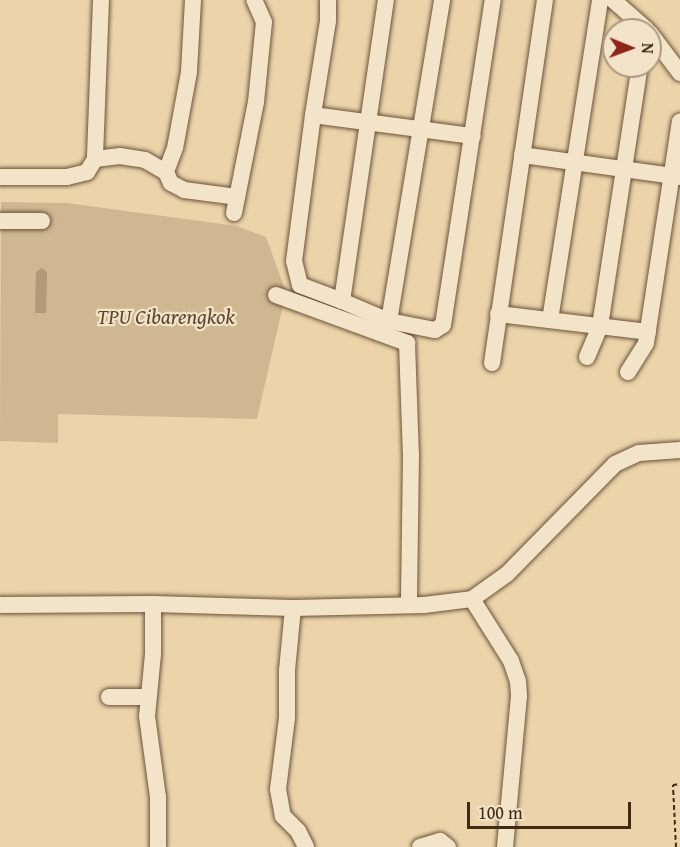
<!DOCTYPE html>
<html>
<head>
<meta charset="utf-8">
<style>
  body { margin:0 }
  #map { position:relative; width:680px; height:847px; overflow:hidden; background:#ecd4aa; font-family:"Gentium Book Plus",serif }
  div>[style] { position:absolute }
  .green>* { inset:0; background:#cfb791 }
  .water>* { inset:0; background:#b29a78 }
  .path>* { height:2px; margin-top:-1px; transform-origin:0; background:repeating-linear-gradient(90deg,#402a16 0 4.5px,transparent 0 7.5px) }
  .roads { filter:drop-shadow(0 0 2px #6b543b) drop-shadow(0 0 2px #6b543b) }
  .minor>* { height:16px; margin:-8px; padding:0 8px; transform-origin:8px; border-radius:8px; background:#f3e3c8 }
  span { translate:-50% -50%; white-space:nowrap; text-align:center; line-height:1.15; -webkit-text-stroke:4.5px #f3e3c8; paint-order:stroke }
  .park-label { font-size:21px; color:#5d462f; font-style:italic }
  .north { position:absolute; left:602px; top:18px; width:60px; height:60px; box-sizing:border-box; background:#f3e3c8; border:2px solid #ab9981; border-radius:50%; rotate:91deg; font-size:16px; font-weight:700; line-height:24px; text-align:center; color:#402a16 }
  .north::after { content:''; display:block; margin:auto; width:21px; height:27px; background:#8f2418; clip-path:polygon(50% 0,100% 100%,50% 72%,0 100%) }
  .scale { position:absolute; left:467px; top:802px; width:164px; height:27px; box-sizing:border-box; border:3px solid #402a16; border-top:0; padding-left:8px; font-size:18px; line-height:21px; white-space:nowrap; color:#402a16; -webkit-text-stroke:4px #f3e3c8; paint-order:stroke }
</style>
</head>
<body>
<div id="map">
  <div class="green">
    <i style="clip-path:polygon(1px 202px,67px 203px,237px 226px,266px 237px,286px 292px,257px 419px,58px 414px,58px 443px,0 441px)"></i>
  </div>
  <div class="water">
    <i style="clip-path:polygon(42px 268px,47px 272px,46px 313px,35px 313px,36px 272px)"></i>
  </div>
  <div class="path">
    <i style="left:676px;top:847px;width:62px;rotate:-92.8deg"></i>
    <i style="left:673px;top:785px;width:7px;rotate:-8deg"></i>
  </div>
  <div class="roads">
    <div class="minor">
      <i style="left:101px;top:0;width:159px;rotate:92.2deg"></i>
      <i style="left:95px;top:159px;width:25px;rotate:-7deg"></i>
      <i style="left:120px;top:156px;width:25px;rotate:9deg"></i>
      <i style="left:145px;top:160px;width:24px;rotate:30deg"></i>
      <i style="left:193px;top:0;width:72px;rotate:93.2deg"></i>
      <i style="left:189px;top:72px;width:77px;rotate:100.4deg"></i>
      <i style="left:175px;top:148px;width:26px;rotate:111deg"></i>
      <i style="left:166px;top:172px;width:12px;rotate:66deg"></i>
      <i style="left:171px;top:183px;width:15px;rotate:28deg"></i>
      <i style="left:184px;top:190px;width:53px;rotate:7.5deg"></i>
      <i style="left:328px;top:0;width:21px;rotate:90deg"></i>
      <i style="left:328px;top:21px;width:95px;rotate:99.1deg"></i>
      <i style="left:313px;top:115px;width:147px;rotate:97.4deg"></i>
      <i style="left:294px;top:261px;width:25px;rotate:76deg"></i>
      <i style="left:300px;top:285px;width:45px;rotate:20.9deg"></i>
      <i style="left:342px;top:301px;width:304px;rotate:-81.7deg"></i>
      <i style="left:613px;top:0;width:45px;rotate:41.4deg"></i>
      <i style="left:650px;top:33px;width:50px;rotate:53.1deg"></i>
      <i style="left:313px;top:115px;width:161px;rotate:7.5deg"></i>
      <i style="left:522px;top:155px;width:160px;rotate:7.9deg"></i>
      <i style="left:0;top:177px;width:67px"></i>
      <i style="left:67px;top:177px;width:21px;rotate:-14deg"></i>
      <i style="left:87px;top:172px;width:15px;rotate:-58deg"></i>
      <i style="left:234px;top:213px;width:113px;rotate:-78.8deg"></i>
      <i style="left:256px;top:102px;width:80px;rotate:-84.3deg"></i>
      <i style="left:264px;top:22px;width:24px;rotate:-114deg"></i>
      <i style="left:0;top:221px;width:42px"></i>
      <i style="left:276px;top:295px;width:140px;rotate:20.1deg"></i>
      <i style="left:407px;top:343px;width:112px;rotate:88deg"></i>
      <i style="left:411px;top:455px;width:150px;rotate:90.8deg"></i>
      <i style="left:342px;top:301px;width:51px;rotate:23.1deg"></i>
      <i style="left:389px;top:321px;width:47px;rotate:11.1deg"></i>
      <i style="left:435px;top:330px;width:9px;rotate:-32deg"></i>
      <i style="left:443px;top:325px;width:329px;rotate:-81.3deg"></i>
      <i style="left:498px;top:314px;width:151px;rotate:6.8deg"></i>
      <i style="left:550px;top:320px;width:324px;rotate:-81.1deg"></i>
      <i style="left:389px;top:321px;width:325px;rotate:-80.6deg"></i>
      <i style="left:587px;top:357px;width:34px;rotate:-67deg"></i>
      <i style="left:600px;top:326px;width:263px;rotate:-81.3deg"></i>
      <i style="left:492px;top:363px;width:367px;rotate:-81.7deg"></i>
      <i style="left:628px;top:372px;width:34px;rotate:-58deg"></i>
      <i style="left:646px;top:343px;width:224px;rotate:-81.3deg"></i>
      <i style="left:472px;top:599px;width:73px;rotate:57.8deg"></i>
      <i style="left:511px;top:661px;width:21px;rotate:71deg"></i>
      <i style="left:518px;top:681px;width:15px;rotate:86deg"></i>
      <i style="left:519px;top:696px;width:152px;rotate:95.3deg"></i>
      <i style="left:153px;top:604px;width:50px;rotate:90deg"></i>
      <i style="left:153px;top:654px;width:62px;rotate:95.5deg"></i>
      <i style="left:147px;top:716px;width:82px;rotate:82.3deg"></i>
      <i style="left:158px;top:797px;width:50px;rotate:90deg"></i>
      <i style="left:0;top:605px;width:153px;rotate:-0.4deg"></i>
      <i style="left:153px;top:604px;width:140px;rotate:1.6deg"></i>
      <i style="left:293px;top:608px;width:131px;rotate:-1.3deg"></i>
      <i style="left:424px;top:605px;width:48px;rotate:-7.1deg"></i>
      <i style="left:472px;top:599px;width:43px;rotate:-35.5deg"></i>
      <i style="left:507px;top:574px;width:154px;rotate:-45.5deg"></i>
      <i style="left:615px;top:464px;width:26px;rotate:-25deg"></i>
      <i style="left:639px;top:453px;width:41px;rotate:-4.2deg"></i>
      <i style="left:293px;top:608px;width:62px;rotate:95.5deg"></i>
      <i style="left:287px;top:670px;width:48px;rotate:90deg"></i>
      <i style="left:287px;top:718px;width:72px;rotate:97.2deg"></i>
      <i style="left:278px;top:789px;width:27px;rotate:80deg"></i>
      <i style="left:283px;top:816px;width:21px;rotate:45deg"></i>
      <i style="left:298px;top:831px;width:18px;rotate:63deg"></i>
      <i style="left:109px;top:697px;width:38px"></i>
      <i style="left:420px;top:847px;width:21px;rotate:-17deg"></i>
      <i style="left:440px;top:841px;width:10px;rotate:37deg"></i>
    </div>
  </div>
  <div class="park-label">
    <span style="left:166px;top:317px">TPU Cibarengkok</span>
  </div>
  <div class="north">N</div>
  <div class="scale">100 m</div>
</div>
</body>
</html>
